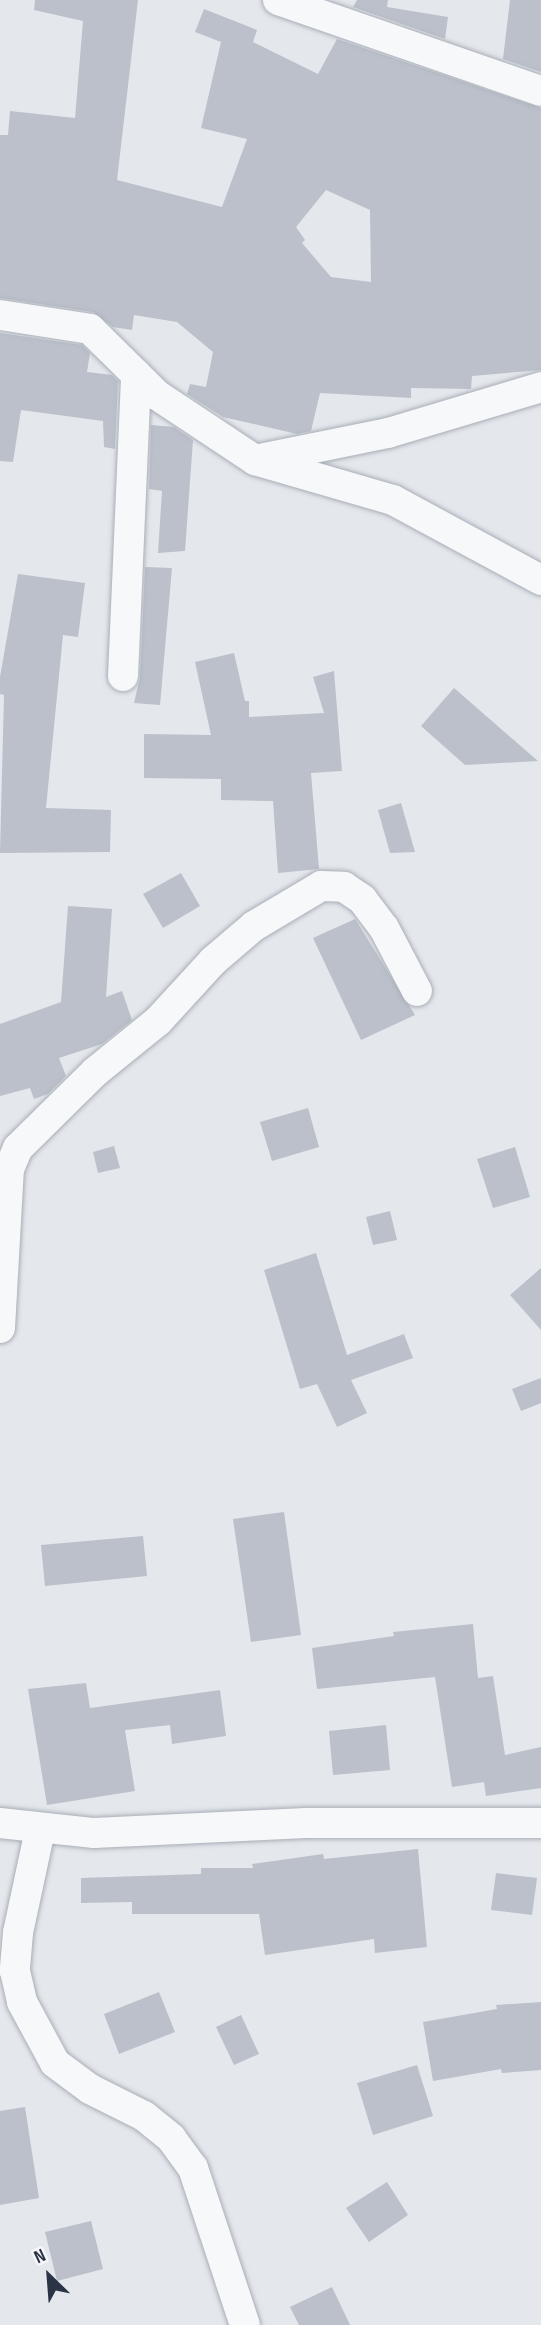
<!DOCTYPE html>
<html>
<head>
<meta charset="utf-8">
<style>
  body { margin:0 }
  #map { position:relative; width:541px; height:2325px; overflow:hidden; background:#e4e7ec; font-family:"Sofia Sans Condensed",sans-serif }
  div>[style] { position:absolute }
  .building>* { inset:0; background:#bbc0ca }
  .roads { filter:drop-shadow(0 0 2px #a9aeb7) drop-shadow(0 0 2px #a9aeb7) }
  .minor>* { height:30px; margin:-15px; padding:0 15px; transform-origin:15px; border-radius:15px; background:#f7f8fa }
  span { translate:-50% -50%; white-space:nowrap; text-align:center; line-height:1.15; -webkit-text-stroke:6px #f4f6f9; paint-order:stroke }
  .north { position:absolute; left:14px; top:2241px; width:70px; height:70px; -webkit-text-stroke:5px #f4f6f9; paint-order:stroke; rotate:335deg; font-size:19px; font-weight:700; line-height:28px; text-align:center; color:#2b3445 }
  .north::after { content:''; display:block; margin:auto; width:24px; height:32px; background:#2b3445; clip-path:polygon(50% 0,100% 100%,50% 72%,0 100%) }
</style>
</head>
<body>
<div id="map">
  <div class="building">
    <i style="clip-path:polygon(evenodd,35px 0,138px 0,117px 180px,222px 207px,247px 139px,201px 128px,221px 42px,195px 32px,204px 9px,257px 30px,253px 42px,318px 74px,337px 39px,541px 108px,541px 370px,472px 376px,471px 389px,411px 388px,411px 398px,320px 393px,311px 431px,297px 434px,223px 417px,187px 394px,190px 384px,206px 387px,213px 352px,177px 322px,134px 315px,132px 330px,113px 327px,93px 312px,0 298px,0 135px,8px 135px,10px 111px,75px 118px,83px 21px,34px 10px,35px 0,326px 190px,370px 210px,371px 282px,331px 277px,302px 243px,305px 240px,296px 227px,326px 190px)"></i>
    <i style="clip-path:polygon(357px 0,388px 0,387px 7px,448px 17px,445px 39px,353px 7px)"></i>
    <i style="clip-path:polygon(510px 0,541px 0,541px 72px,503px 59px)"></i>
    <i style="clip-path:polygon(0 333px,82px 345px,90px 353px,87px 372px,112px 375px,118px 381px,115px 449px,104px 447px,103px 421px,21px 410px,13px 462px,0 461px)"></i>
    <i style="clip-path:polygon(151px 425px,174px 427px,193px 440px,185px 551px,158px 553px,162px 491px,149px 489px)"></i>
    <i style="clip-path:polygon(145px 567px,172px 568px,160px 705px,134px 703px,140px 677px)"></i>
    <i style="clip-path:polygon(18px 574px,85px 583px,78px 637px,63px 635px,46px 808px,111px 810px,110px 852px,0 853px,4px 695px,0 694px,0 677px)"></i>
    <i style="clip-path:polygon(234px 653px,245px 701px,249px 701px,249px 717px,324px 713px,313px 677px,334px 671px,342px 771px,311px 773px,319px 869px,278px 873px,273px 801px,221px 800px,221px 779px,144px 778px,144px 734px,211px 735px,195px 662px)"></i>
    <i style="clip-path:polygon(454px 688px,538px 761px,465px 765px,421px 726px)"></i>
    <i style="clip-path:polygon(401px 803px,415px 852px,390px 853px,378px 810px)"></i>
    <i style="clip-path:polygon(181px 873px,200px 906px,163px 928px,143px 894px)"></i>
    <i style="clip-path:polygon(68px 906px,112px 909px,106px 997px,122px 991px,132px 1020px,102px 1044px,59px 1058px,66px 1076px,48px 1094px,34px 1099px,30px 1088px,0 1096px,0 1024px,61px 1002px)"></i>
    <i style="clip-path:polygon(355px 919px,415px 1015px,361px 1040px,313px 938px)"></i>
    <i style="clip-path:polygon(308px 1108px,319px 1147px,272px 1161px,260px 1122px)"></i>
    <i style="clip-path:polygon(114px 1146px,120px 1168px,98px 1173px,93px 1152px)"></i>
    <i style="clip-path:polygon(515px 1147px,530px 1197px,493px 1208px,477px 1159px)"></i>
    <i style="clip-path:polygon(390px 1211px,397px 1240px,373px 1245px,366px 1217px)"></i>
    <i style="clip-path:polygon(316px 1253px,347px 1355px,404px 1334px,413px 1358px,351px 1380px,367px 1413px,337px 1427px,317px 1384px,300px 1389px,264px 1270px)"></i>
    <i style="clip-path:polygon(541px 1268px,541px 1330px,510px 1295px)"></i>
    <i style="clip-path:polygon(541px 1378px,541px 1403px,521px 1411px,512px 1389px)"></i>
    <i style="clip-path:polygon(284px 1512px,301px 1635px,251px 1642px,233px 1519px)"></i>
    <i style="clip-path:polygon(143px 1536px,147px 1576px,45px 1586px,41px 1545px)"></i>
    <i style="clip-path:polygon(473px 1624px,478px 1678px,493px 1676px,505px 1755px,541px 1747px,541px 1788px,486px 1796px,484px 1782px,452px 1787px,435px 1677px,317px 1689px,312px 1648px,394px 1636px,393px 1632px)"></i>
    <i style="clip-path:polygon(86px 1683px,90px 1708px,220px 1690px,226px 1736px,172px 1744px,170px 1725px,125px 1730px,135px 1791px,47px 1805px,28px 1689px)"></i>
    <i style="clip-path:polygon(386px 1725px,390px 1770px,333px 1775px,329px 1731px)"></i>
    <i style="clip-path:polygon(418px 1849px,427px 1947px,375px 1953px,374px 1939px,265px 1955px,259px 1914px,132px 1914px,132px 1902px,81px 1903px,81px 1878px,201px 1874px,201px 1868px,253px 1868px,252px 1864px,323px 1854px,324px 1859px)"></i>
    <i style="clip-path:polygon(496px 1873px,537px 1878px,532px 1915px,491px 1910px)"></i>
    <i style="clip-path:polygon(159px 1992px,175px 2032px,119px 2054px,104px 2014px)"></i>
    <i style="clip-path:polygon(541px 2002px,541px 2070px,502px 2073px,501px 2069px,433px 2081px,423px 2022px,497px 2009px,496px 2005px)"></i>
    <i style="clip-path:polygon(241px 2015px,259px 2054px,234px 2065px,216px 2027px)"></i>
    <i style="clip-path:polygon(417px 2065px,433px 2116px,373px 2135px,357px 2083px)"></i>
    <i style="clip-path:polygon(25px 2107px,39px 2198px,0 2205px,0 2111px)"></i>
    <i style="clip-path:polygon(387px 2182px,408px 2215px,369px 2242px,346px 2208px)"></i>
    <i style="clip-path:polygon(91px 2221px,103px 2269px,57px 2281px,45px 2232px)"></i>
    <i style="clip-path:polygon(332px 2287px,350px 2325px,299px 2325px,290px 2307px)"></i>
  </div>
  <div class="roads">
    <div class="minor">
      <i style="left:278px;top:0;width:278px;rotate:19.1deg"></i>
      <i style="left:0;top:315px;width:91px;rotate:8.8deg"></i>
      <i style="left:90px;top:329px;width:94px;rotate:44.6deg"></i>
      <i style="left:157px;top:395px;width:118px;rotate:33.6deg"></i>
      <i style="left:255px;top:460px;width:144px;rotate:16.2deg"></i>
      <i style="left:393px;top:500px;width:168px;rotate:28.4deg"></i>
      <i style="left:260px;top:459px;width:131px;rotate:-11.5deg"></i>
      <i style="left:388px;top:433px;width:160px;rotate:-16.7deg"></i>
      <i style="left:123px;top:676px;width:302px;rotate:-87.5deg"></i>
      <i style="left:0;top:1328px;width:159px;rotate:-86.8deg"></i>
      <i style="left:9px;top:1169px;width:23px;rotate:-67deg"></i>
      <i style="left:18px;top:1148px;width:108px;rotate:-44.6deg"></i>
      <i style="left:95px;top:1072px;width:81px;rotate:-39deg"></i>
      <i style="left:158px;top:1021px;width:81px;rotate:-47.5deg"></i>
      <i style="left:213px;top:961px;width:54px;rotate:-40.5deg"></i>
      <i style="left:254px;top:926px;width:78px;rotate:-30.8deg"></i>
      <i style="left:321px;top:886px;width:23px;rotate:2deg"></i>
      <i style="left:344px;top:887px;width:22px;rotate:34deg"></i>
      <i style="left:362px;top:899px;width:36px;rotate:53deg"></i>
      <i style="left:384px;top:928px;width:71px;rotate:62.4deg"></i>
      <i style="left:0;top:1823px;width:95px;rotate:6.1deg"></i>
      <i style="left:94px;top:1833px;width:212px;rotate:-2.7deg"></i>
      <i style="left:306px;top:1823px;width:235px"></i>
      <i style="left:40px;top:1830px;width:105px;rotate:102.1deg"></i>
      <i style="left:18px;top:1933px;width:38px;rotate:95deg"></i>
      <i style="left:15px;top:1971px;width:32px;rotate:77deg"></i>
      <i style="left:22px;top:2002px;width:69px;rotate:61.6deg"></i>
      <i style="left:55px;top:2063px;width:44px;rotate:36.6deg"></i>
      <i style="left:90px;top:2089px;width:60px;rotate:26.6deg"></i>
      <i style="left:144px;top:2116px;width:35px;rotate:39deg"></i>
      <i style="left:171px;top:2138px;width:37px;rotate:54deg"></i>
      <i style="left:193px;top:2168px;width:165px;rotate:71.7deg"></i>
    </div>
  </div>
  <div class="north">N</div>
</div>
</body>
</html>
